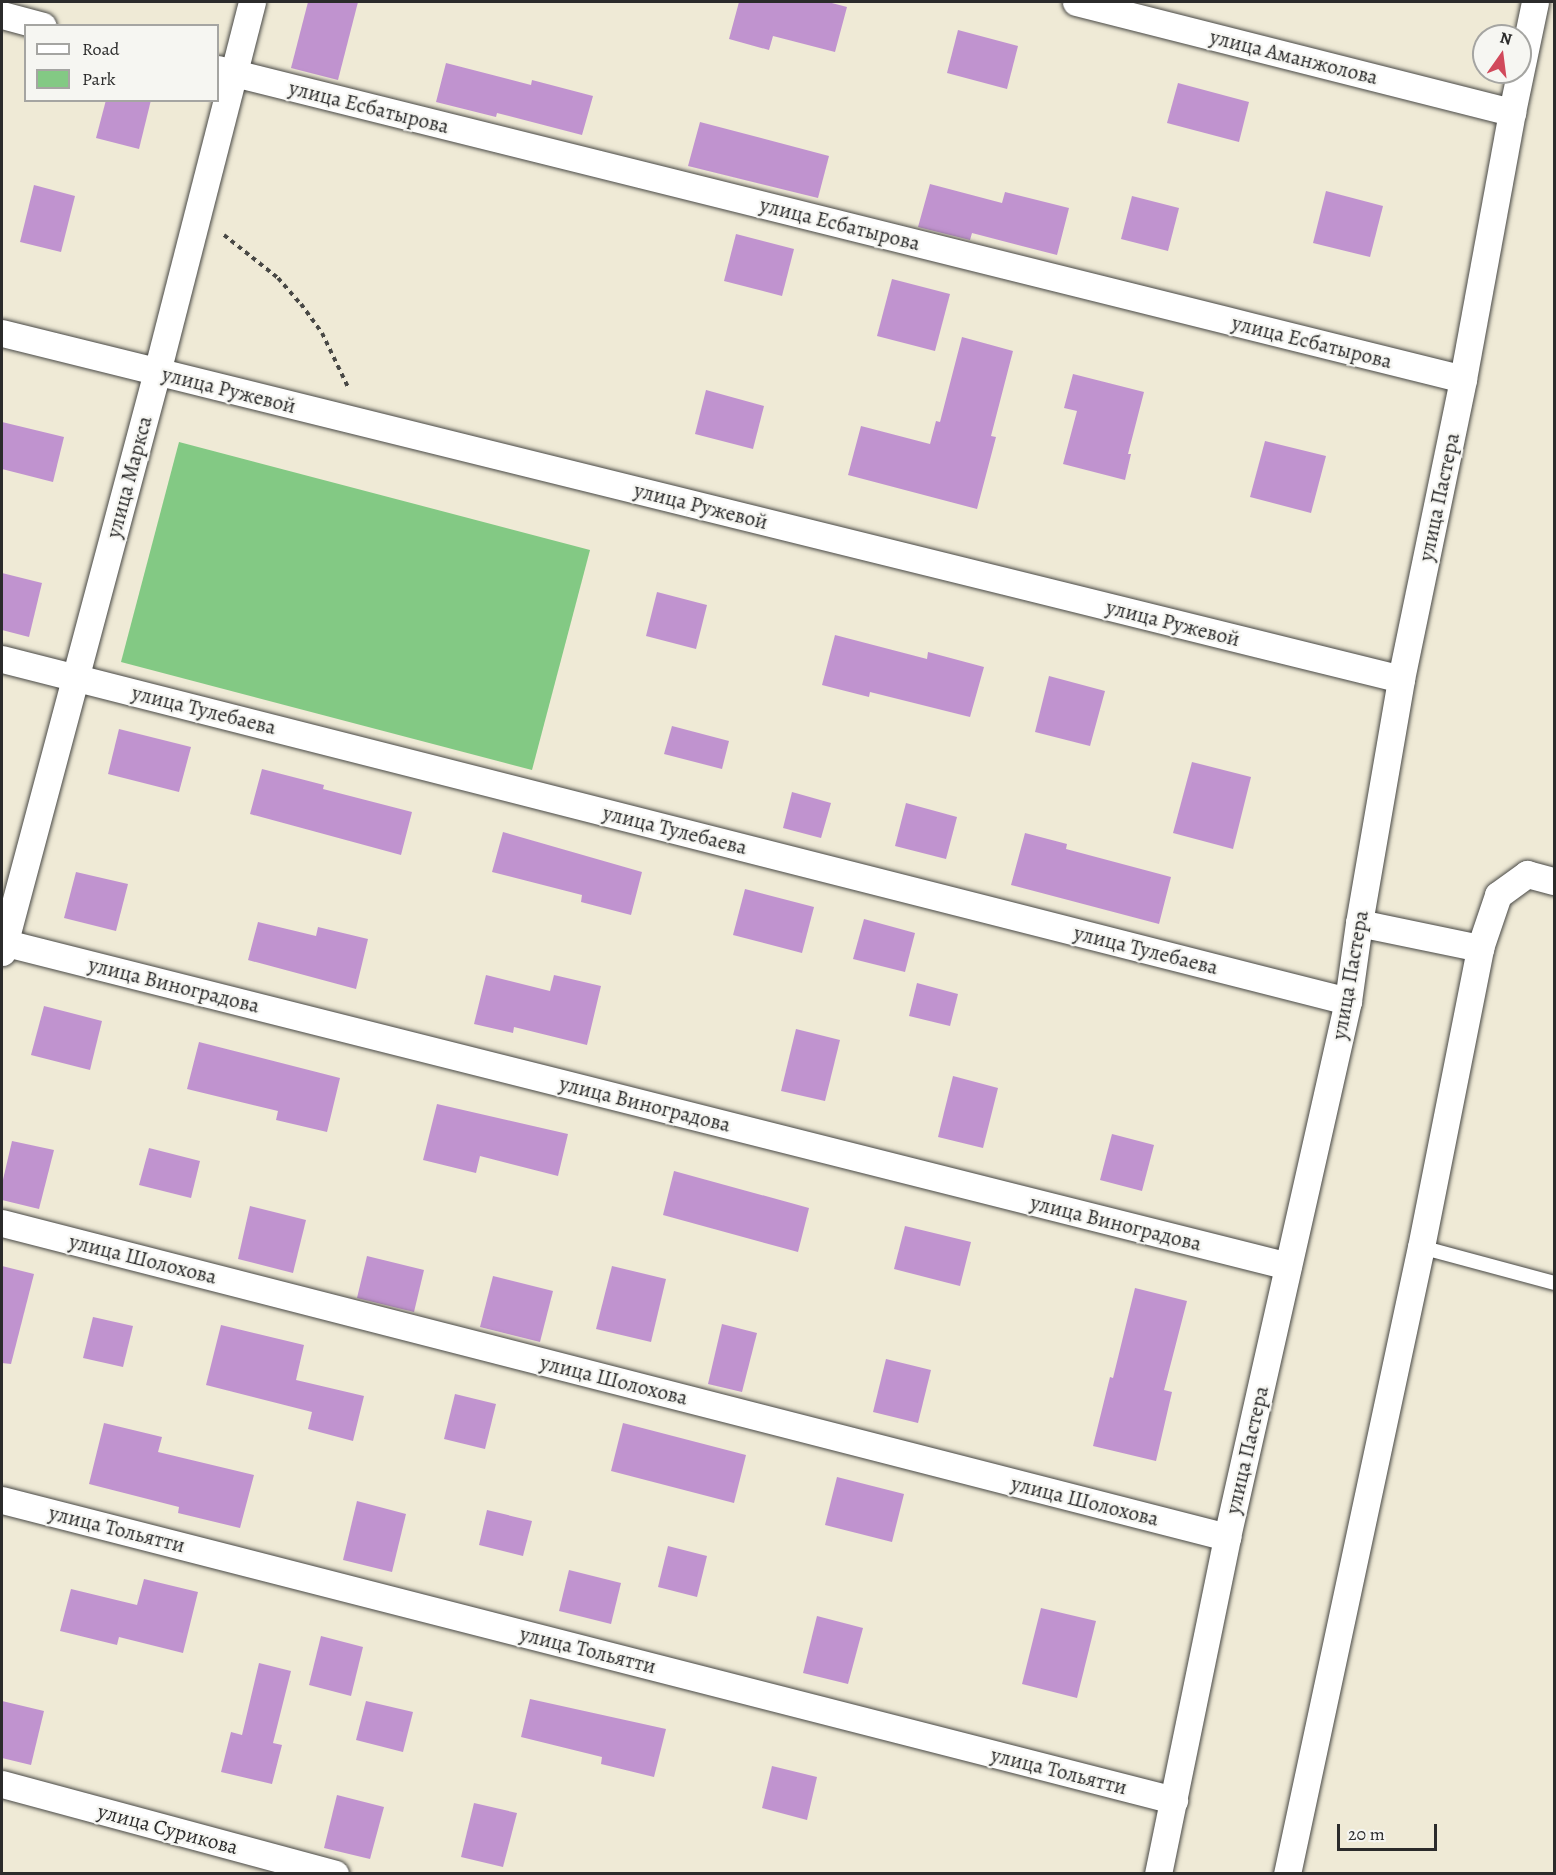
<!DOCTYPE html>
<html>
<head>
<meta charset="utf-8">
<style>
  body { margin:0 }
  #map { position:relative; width:1556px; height:1875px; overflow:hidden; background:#efead6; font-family:Alegreya,serif }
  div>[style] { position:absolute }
  .green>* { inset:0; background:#83c984 }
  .building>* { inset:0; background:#c093cf }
  .path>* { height:4px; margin-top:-2px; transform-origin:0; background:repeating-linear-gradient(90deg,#484845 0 4.5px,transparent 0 9px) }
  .roads { filter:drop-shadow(0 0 2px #484845) drop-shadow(0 0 2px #484845) }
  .lane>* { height:14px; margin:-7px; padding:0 7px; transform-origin:7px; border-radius:7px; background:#fff }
  .street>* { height:27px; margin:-13.5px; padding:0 13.5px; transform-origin:13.5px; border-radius:13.5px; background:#fff }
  span { translate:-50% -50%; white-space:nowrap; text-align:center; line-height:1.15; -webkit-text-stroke:4.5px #f6f6f2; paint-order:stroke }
  .street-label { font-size:21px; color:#2b2b2b }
  .frame { position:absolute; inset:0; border:3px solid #2b2b2b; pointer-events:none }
  .legend { position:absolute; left:24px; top:24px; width:195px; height:78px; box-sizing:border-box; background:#f6f6f2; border:2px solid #a5a5a2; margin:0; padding:8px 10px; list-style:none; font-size:18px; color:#2b2b2b }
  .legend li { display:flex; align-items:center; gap:12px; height:30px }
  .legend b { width:30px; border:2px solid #a5a5a2 }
  .north { position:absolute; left:1472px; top:24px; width:60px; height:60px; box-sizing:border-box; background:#f6f6f2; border:2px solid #a5a5a2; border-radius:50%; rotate:14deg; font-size:16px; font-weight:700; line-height:24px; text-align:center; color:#2b2b2b }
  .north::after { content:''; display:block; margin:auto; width:21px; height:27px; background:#d1495b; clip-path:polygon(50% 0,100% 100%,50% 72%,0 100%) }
  .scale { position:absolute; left:1337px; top:1824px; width:100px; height:27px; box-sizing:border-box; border:3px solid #2b2b2b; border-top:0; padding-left:8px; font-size:18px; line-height:21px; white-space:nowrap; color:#2b2b2b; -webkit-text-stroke:4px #f6f6f2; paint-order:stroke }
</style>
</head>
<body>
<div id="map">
  <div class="green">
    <i style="clip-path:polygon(179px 442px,590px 550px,532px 770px,121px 662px)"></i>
  </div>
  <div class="building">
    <i style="clip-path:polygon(308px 2px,358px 2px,338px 80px,291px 68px)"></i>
    <i style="clip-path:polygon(739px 2px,828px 2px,847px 7px,835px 52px,773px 36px,769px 50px,729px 39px)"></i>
    <i style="clip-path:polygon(958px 30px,1018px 46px,1007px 89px,947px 73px)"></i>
    <i style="clip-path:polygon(446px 63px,531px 85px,532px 80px,593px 96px,582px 135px,497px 113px,496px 117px,436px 102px)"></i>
    <i style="clip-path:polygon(1178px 83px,1249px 102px,1239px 142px,1167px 123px)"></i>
    <i style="clip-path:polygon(106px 100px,151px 100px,139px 149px,96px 138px)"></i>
    <i style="clip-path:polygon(700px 122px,829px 156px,818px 198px,688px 166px)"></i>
    <i style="clip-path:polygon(930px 184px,1002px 203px,1005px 192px,1069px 208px,1057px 255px,972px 233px,970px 240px,918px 227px)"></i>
    <i style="clip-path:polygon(34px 185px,75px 196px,61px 252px,20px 242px)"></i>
    <i style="clip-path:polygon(1326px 191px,1383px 206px,1370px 257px,1313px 243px)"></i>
    <i style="clip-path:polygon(1132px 196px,1179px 208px,1168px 251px,1121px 239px)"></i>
    <i style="clip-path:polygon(736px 234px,794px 249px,782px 296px,724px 281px)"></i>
    <i style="clip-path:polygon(892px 279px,950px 294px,935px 351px,877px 336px)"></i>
    <i style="clip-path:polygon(962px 337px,1013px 351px,991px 436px,996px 437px,977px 509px,848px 475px,861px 426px,930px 444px,936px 421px,940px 422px)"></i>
    <i style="clip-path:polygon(1073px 374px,1144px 392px,1128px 454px,1131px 454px,1125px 480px,1063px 464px,1077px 411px,1064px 408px)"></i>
    <i style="clip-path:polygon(706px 390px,764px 406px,753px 449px,695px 434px)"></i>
    <i style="clip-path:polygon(2px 422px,64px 437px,53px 482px,2px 469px)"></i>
    <i style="clip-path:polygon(1265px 441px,1326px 456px,1311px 513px,1250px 497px)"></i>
    <i style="clip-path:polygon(2px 573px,42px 583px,29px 637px,2px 630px)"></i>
    <i style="clip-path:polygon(657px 592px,707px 605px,696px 649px,646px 636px)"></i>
    <i style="clip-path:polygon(835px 635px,927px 659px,928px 652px,984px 667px,970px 717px,870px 692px,869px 697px,822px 685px)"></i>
    <i style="clip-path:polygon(1049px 676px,1105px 691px,1090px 746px,1035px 732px)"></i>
    <i style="clip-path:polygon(672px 726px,729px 741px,722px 769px,664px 754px)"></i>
    <i style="clip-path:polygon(119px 729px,191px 747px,179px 792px,108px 774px)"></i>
    <i style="clip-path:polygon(1192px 762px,1251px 777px,1233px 849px,1173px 833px)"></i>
    <i style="clip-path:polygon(262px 769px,324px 785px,323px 789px,412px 812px,401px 855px,250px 814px)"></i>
    <i style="clip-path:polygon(792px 792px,831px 803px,821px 838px,783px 828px)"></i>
    <i style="clip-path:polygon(906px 803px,957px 817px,946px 859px,895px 846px)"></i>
    <i style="clip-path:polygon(503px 832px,642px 872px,631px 915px,581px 902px,582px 895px,492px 872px)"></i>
    <i style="clip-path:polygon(1025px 833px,1067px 844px,1066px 849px,1171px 877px,1159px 924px,1011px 885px)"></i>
    <i style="clip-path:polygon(76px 872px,128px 884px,116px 931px,64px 918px)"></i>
    <i style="clip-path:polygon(745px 889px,814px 907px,802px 953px,733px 935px)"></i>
    <i style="clip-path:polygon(864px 919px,915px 933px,905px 972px,853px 959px)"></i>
    <i style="clip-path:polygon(258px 922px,316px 936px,318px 927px,368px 939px,356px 989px,248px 960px)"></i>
    <i style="clip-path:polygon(486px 975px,550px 991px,554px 975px,601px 986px,587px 1045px,514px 1027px,513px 1033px,474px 1024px)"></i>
    <i style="clip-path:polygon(917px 983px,958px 994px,950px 1026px,909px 1016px)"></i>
    <i style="clip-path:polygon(44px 1006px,102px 1021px,90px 1070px,31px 1055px)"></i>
    <i style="clip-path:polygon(796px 1029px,840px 1040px,825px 1101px,781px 1091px)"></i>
    <i style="clip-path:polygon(199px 1042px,340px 1078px,327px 1132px,276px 1120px,278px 1111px,187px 1089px)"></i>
    <i style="clip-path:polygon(953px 1076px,998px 1088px,983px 1148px,938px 1137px)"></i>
    <i style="clip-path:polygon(437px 1104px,568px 1134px,558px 1176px,480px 1156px,476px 1173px,423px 1160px)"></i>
    <i style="clip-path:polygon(1112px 1134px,1154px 1145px,1142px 1191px,1100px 1180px)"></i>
    <i style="clip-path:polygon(12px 1141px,54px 1150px,39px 1209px,2px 1200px,2px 1184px)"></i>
    <i style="clip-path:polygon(149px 1148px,200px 1161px,191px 1198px,139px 1185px)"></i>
    <i style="clip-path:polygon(674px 1171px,809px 1208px,798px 1252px,663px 1215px)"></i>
    <i style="clip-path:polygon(250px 1206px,306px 1220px,293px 1273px,238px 1259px)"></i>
    <i style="clip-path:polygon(905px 1226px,971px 1242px,960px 1286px,894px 1269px)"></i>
    <i style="clip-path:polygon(367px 1256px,424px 1270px,414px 1312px,357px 1298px)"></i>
    <i style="clip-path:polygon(2px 1266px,34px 1274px,11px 1364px,2px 1363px)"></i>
    <i style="clip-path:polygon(612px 1266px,666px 1279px,651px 1342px,596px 1329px)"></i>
    <i style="clip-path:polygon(493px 1276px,553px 1291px,540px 1342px,480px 1327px)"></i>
    <i style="clip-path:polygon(1135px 1288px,1187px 1301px,1164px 1390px,1172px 1392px,1156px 1461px,1093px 1446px,1110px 1377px,1113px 1378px)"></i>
    <i style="clip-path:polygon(93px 1317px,133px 1326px,123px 1367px,83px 1358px)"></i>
    <i style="clip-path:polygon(722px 1324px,757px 1333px,742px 1392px,708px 1384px)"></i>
    <i style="clip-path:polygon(221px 1325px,304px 1345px,296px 1380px,364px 1396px,353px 1441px,308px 1429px,312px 1412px,206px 1385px)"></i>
    <i style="clip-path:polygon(886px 1359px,931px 1370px,918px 1423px,873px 1412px)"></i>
    <i style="clip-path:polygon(455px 1394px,496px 1404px,485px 1449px,444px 1439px)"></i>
    <i style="clip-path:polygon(104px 1423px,162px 1437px,158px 1452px,254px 1475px,240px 1528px,178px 1513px,179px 1507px,89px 1484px)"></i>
    <i style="clip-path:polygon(623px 1423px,746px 1455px,734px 1503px,611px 1471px)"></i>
    <i style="clip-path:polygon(837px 1477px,904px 1494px,892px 1542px,825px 1525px)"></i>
    <i style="clip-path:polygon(357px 1501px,406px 1514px,392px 1572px,343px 1560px)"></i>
    <i style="clip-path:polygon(487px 1510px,532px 1521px,523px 1556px,479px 1545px)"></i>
    <i style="clip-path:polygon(668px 1546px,707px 1556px,697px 1597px,658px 1587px)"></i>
    <i style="clip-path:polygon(569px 1570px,621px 1583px,611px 1624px,559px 1611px)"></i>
    <i style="clip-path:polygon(144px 1579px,198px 1592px,183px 1653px,119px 1637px,117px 1645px,60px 1631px,71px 1589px,137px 1605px)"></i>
    <i style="clip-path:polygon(1041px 1608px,1096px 1621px,1077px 1698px,1022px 1684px)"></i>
    <i style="clip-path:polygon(817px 1616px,863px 1628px,848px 1684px,803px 1673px)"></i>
    <i style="clip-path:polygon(321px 1636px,363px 1647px,351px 1696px,309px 1685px)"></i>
    <i style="clip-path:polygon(259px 1663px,291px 1671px,273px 1743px,282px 1745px,272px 1784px,221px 1772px,231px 1732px,242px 1735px)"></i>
    <i style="clip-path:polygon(530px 1699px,666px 1729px,654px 1777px,601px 1764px,602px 1757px,521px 1737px)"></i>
    <i style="clip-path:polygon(2px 1701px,44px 1711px,31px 1765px,2px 1758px)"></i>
    <i style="clip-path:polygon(366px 1701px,413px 1712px,403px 1752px,356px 1740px)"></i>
    <i style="clip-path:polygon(772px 1766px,817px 1777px,807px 1820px,762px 1808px)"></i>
    <i style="clip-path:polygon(337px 1795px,384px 1807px,370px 1859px,324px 1848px)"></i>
    <i style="clip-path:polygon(474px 1803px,517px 1813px,503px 1867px,461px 1857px)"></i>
  </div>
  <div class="path">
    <i style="left:224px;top:235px;width:69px;rotate:38.5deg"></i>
    <i style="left:278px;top:278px;width:35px;rotate:49deg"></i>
    <i style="left:301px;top:304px;width:36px;rotate:54deg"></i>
    <i style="left:322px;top:333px;width:60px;rotate:64.3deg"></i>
  </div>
  <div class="roads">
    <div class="lane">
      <i style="left:1421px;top:1247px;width:138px;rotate:15.1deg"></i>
    </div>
    <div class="street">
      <i style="left:1076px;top:2px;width:450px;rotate:14.2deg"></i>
      <i style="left:2px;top:15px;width:42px;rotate:15deg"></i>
      <i style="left:218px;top:69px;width:1283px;rotate:13.98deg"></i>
      <i style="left:2px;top:333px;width:1441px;rotate:13.89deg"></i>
      <i style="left:2px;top:659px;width:1389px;rotate:14.26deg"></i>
      <i style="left:1359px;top:923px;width:124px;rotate:11.7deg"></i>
      <i style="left:2px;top:942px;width:1326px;rotate:14.14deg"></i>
      <i style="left:2px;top:952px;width:600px;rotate:-75.04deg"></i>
      <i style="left:157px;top:372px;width:382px;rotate:-75.6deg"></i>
      <i style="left:2px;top:1223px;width:1265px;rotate:14.38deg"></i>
      <i style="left:2px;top:1500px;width:1210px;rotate:14.36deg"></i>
      <i style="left:2px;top:1784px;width:345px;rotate:15.1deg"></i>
      <i style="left:1158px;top:1874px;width:344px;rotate:-78.4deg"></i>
      <i style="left:1227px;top:1537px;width:549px;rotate:-77.28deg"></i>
      <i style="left:1348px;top:1001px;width:79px;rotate:-82deg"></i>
      <i style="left:1359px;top:923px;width:248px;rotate:-80.2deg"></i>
      <i style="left:1401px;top:679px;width:306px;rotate:-78.3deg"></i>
      <i style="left:1463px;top:379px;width:271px;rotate:-79.6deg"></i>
      <i style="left:1512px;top:112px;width:112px;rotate:-78.2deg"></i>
      <i style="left:1287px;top:1874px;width:641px;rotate:-77.94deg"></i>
      <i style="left:1421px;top:1247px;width:305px;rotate:-78.8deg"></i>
      <i style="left:1480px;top:948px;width:56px;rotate:-71.2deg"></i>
      <i style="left:1498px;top:895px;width:36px;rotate:-36deg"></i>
      <i style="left:1527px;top:874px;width:28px;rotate:15deg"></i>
    </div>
  </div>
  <div class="street-label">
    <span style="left:1294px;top:57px;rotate:14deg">улица Аманжолова</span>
    <span style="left:369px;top:107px;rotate:14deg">улица Есбатырова</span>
    <span style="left:840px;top:224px;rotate:14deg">улица Есбатырова</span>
    <span style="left:1312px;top:342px;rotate:14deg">улица Есбатырова</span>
    <span style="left:229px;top:390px;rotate:14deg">улица Ружевой</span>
    <span style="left:129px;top:477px;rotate:-75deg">улица Маркса</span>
    <span style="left:1439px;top:497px;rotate:-78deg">улица Пастера</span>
    <span style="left:701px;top:506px;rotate:14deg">улица Ружевой</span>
    <span style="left:1173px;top:623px;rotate:14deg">улица Ружевой</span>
    <span style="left:204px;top:710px;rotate:14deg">улица Тулебаева</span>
    <span style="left:675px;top:830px;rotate:14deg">улица Тулебаева</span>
    <span style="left:1146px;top:950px;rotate:14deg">улица Тулебаева</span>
    <span style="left:1350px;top:975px;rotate:-80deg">улица Пастера</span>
    <span style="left:174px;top:985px;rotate:14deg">улица Виноградова</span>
    <span style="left:645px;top:1104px;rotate:14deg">улица Виноградова</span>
    <span style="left:1116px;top:1223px;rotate:14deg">улица Виноградова</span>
    <span style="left:143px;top:1259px;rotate:14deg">улица Шолохова</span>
    <span style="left:614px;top:1380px;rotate:14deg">улица Шолохова</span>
    <span style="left:1247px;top:1450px;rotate:-77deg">улица Пастера</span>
    <span style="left:1085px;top:1501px;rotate:14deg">улица Шолохова</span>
    <span style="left:117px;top:1529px;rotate:14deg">улица Тольятти</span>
    <span style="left:588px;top:1650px;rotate:14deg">улица Тольятти</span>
    <span style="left:1059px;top:1771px;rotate:14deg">улица Тольятти</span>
    <span style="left:168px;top:1829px;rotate:15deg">улица Сурикова</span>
  </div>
  <div class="frame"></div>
  <ul class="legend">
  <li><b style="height:8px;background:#fff"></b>Road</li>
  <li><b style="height:16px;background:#83c984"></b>Park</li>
  </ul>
  <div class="north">N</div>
  <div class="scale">20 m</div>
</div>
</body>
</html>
